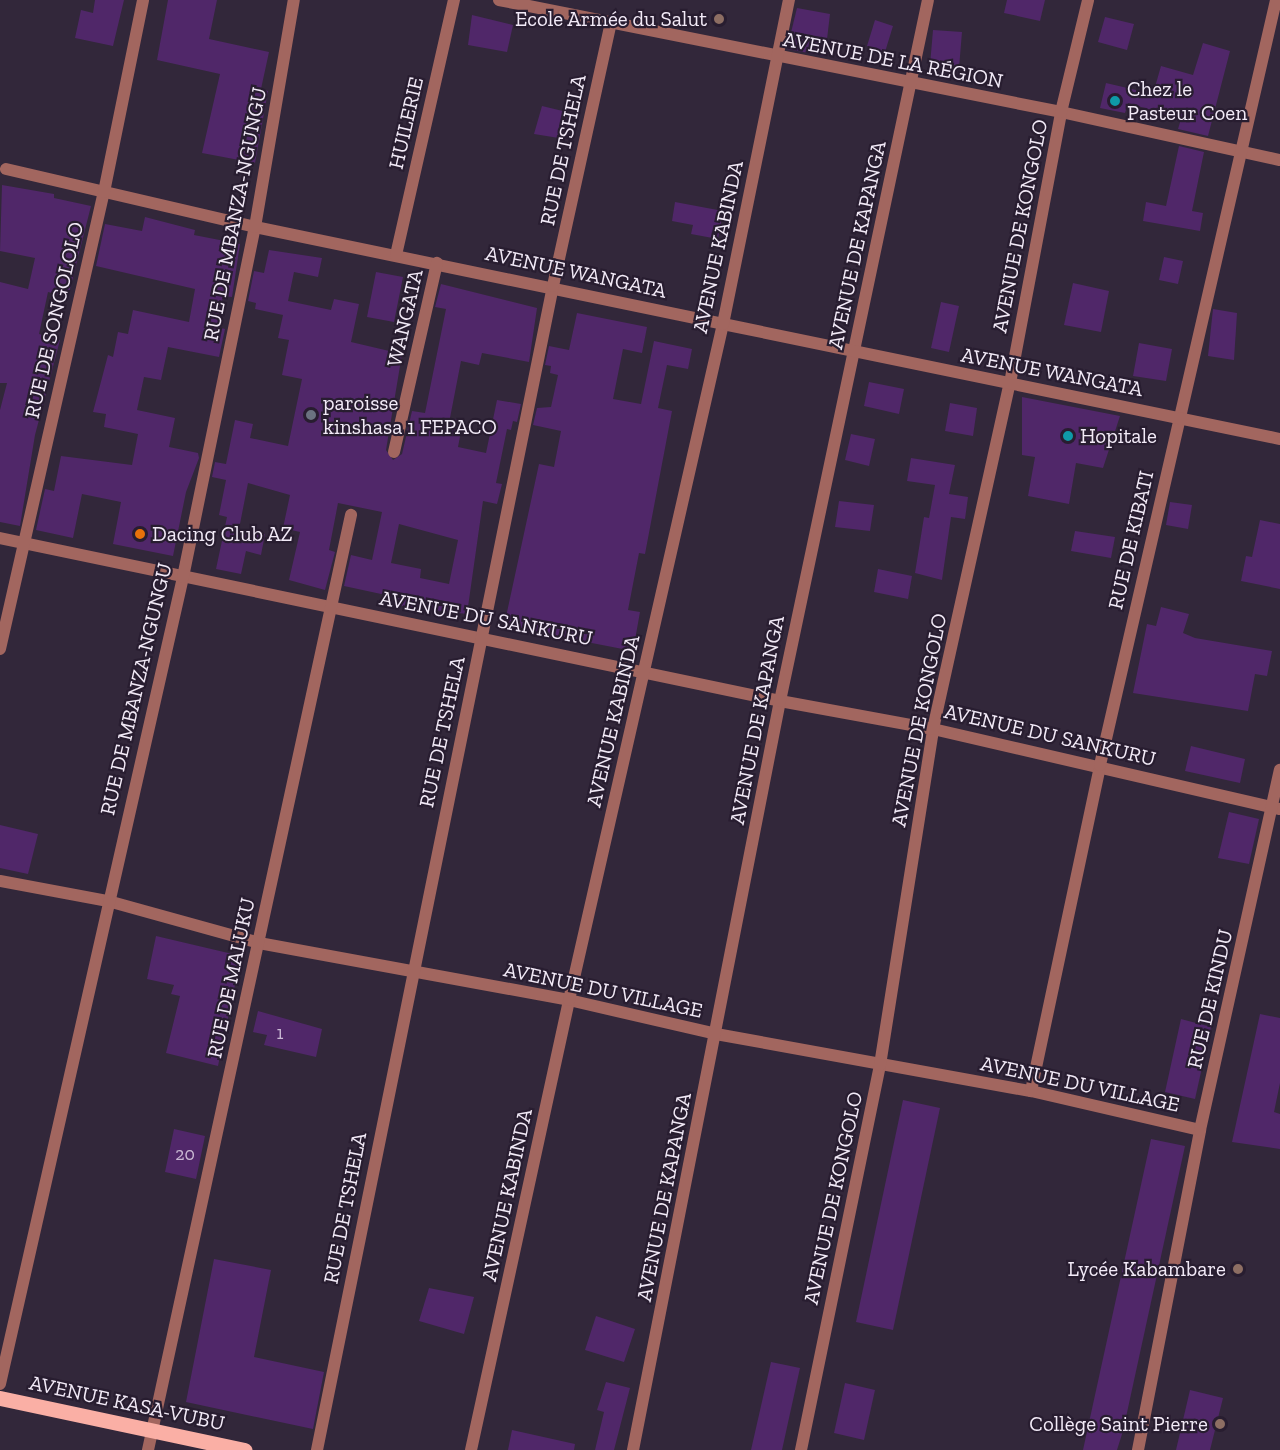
<!DOCTYPE html>
<html>
<head>
<meta charset="utf-8">
<style>
  body { margin:0 }
  #map { position:relative; width:1280px; height:1450px; overflow:hidden; background:#32273a; font-family:"Zilla Slab",serif }
  div>[style] { position:absolute }
  .building>* { inset:0; background:#502769 }
  .minor>* { height:12px; margin:-6px; padding:0 6px; transform-origin:6px; border-radius:6px; background:#a2665f }
  .tertiary>* { height:12px; margin:-6px; padding:0 6px; transform-origin:6px; border-radius:6px; background:#a2665f }
  .primary>* { height:15px; margin:-7.5px; padding:0 7.5px; transform-origin:7.5px; border-radius:7.5px; background:#faafa5 }
  .dots>* { width:16px; height:16px; translate:-50% -50%; box-sizing:border-box; border:3px solid #281d30; border-radius:50% }
  span { translate:-50% -50%; white-space:nowrap; text-align:center; line-height:1.15; -webkit-text-stroke:4.5px #281d30; paint-order:stroke }
  .number-label { font-size:18px; color:#cab9d4 }
  .number-label span { -webkit-text-stroke-width:0 }
  .poi-label { font-size:21px; color:#f2eaf7 }
  .right { translate:-100% -50%; text-align:right }
  .left { translate:0 -50%; text-align:left }
  .street-label { font-size:21px; color:#f2eaf7 }
</style>
</head>
<body>
<div id="map">
  <div class="building">
    <i style="clip-path:polygon(95px 0,124px 0,113px 46px,75px 38px,81px 10px,93px 13px)"></i>
    <i style="clip-path:polygon(168px 0,217px 0,209px 39px,269px 52px,261px 89px,268px 91px,255px 163px,202px 153px,220px 74px,157px 60px)"></i>
    <i style="clip-path:polygon(1007px 0,1045px 0,1040px 21px,1004px 13px)"></i>
    <i style="clip-path:polygon(797px 8px,830px 14px,825px 56px,787px 49px)"></i>
    <i style="clip-path:polygon(472px 15px,513px 25px,507px 52px,468px 45px)"></i>
    <i style="clip-path:polygon(1105px 17px,1134px 24px,1127px 50px,1098px 42px)"></i>
    <i style="clip-path:polygon(875px 20px,893px 26px,885px 52px,867px 46px)"></i>
    <i style="clip-path:polygon(933px 30px,962px 32px,959px 68px,930px 65px)"></i>
    <i style="clip-path:polygon(1203px 43px,1230px 51px,1208px 136px,1178px 129px,1181px 119px,1128px 103px,1125px 113px,1100px 108px,1106px 83px,1153px 94px,1161px 66px,1193px 75px)"></i>
    <i style="clip-path:polygon(542px 106px,571px 113px,565px 139px,534px 134px)"></i>
    <i style="clip-path:polygon(1179px 146px,1204px 152px,1192px 211px,1203px 213px,1200px 231px,1143px 221px,1146px 202px,1166px 206px)"></i>
    <i style="clip-path:polygon(2px 185px,54px 194px,54px 198px,91px 206px,68px 297px,48px 292px,39px 334px,60px 340px,35px 435px,20px 526px,0 522px,0 410px,7px 383px,0 383px,0 282px,28px 289px,35px 258px,0 251px)"></i>
    <i style="clip-path:polygon(675px 202px,723px 211px,718px 239px,691px 234px,693px 225px,672px 221px)"></i>
    <i style="clip-path:polygon(145px 217px,195px 230px,194px 235px,240px 244px,232px 297px,223px 296px,217px 327px,225px 329px,219px 357px,168px 347px,161px 380px,144px 377px,137px 410px,175px 418px,169px 447px,198px 453px,199px 458px,186px 492px,173px 556px,113px 544px,121px 502px,82px 494px,73px 538px,36px 530px,45px 489px,54px 491px,61px 456px,132px 465px,138px 434px,104px 427px,106px 414px,93px 412px,108px 355px,113px 357px,118px 332px,128px 334px,133px 310px,189px 322px,195px 289px,96px 266px,105px 224px,142px 231px)"></i>
    <i style="clip-path:polygon(evenodd,269px 250px,322px 258px,318px 277px,294px 272px,288px 301px,331px 310px,334px 299px,359px 304px,351px 342px,402px 354px,386px 450px,393px 460px,402px 454px,412px 411px,425px 413px,446px 309px,435px 307px,441px 284px,537px 308px,529px 362px,482px 353px,479px 365px,461px 361px,450px 418px,463px 421px,458px 447px,486px 453px,497px 400px,521px 404px,517px 422px,513px 421px,511px 430px,507px 429px,496px 483px,502px 484px,497px 504px,483px 501px,467px 614px,394px 605px,395px 597px,344px 586px,351px 555px,372px 560px,382px 512px,338px 503px,329px 550px,335px 552px,325px 590px,289px 580px,300px 532px,283px 528px,290px 495px,248px 483px,239px 529px,265px 534px,261px 555px,246px 551px,241px 574px,216px 569px,227px 517px,219px 515px,226px 480px,212px 477px,215px 462px,226px 464px,235px 420px,253px 424px,250px 438px,288px 446px,302px 379px,282px 375px,289px 340px,278px 338px,283px 315px,255px 309px,256px 303px,248px 301px,254px 271px,264px 273px,269px 250px,399px 524px,458px 540px,449px 584px,420px 578px,421px 569px,391px 563px,399px 524px)"></i>
    <i style="clip-path:polygon(1164px 257px,1183px 261px,1178px 284px,1159px 280px)"></i>
    <i style="clip-path:polygon(376px 272px,403px 277px,394px 322px,367px 317px)"></i>
    <i style="clip-path:polygon(1073px 283px,1109px 291px,1101px 332px,1064px 325px)"></i>
    <i style="clip-path:polygon(941px 302px,959px 306px,949px 352px,931px 348px)"></i>
    <i style="clip-path:polygon(1213px 309px,1237px 313px,1234px 360px,1208px 356px)"></i>
    <i style="clip-path:polygon(577px 313px,647px 327px,642px 353px,623px 349px,613px 399px,641px 404px,654px 341px,692px 349px,688px 369px,667px 365px,658px 408px,672px 411px,645px 554px,639px 553px,628px 610px,640px 612px,633px 651px,504px 626px,539px 464px,554px 467px,561px 431px,533px 425px,537px 408px,551px 407px,558px 375px,550px 373px,551px 366px,545px 365px,549px 346px,569px 350px)"></i>
    <i style="clip-path:polygon(1139px 343px,1172px 349px,1166px 381px,1133px 376px)"></i>
    <i style="clip-path:polygon(869px 382px,904px 389px,899px 414px,864px 406px)"></i>
    <i style="clip-path:polygon(1022px 397px,1120px 416px,1103px 468px,1076px 463px,1069px 504px,1028px 496px,1035px 457px,1022px 455px)"></i>
    <i style="clip-path:polygon(950px 403px,977px 408px,973px 436px,945px 431px)"></i>
    <i style="clip-path:polygon(851px 434px,875px 439px,869px 466px,845px 460px)"></i>
    <i style="clip-path:polygon(911px 458px,955px 465px,949px 494px,968px 497px,965px 519px,951px 517px,942px 580px,915px 573px,924px 517px,929px 518px,935px 485px,907px 481px)"></i>
    <i style="clip-path:polygon(839px 501px,874px 505px,870px 531px,835px 527px)"></i>
    <i style="clip-path:polygon(1170px 502px,1192px 505px,1188px 529px,1166px 525px)"></i>
    <i style="clip-path:polygon(1260px 520px,1280px 524px,1280px 589px,1241px 581px,1246px 556px,1252px 557px)"></i>
    <i style="clip-path:polygon(1075px 531px,1115px 537px,1111px 558px,1071px 551px)"></i>
    <i style="clip-path:polygon(878px 569px,912px 576px,908px 599px,874px 592px)"></i>
    <i style="clip-path:polygon(1161px 607px,1189px 614px,1183px 633px,1195px 638px,1272px 651px,1267px 676px,1255px 674px,1248px 711px,1133px 693px,1147px 624px,1156px 626px)"></i>
    <i style="clip-path:polygon(1191px 746px,1245px 759px,1240px 783px,1185px 771px)"></i>
    <i style="clip-path:polygon(1229px 812px,1259px 819px,1249px 864px,1218px 858px)"></i>
    <i style="clip-path:polygon(0 825px,38px 834px,28px 874px,0 868px)"></i>
    <i style="clip-path:polygon(156px 936px,241px 956px,218px 1066px,166px 1053px,180px 996px,171px 994px,174px 985px,147px 979px)"></i>
    <i style="clip-path:polygon(258px 1011px,322px 1029px,316px 1057px,264px 1045px,267px 1035px,253px 1032px)"></i>
    <i style="clip-path:polygon(1260px 1014px,1280px 1018px,1280px 1083px,1274px 1112px,1280px 1114px,1280px 1149px,1232px 1142px)"></i>
    <i style="clip-path:polygon(1181px 1019px,1211px 1027px,1195px 1099px,1165px 1092px)"></i>
    <i style="clip-path:polygon(903px 1100px,940px 1108px,893px 1330px,856px 1322px)"></i>
    <i style="clip-path:polygon(174px 1129px,205px 1136px,196px 1179px,165px 1172px)"></i>
    <i style="clip-path:polygon(1151px 1139px,1185px 1146px,1123px 1431px,1117px 1450px,1083px 1450px)"></i>
    <i style="clip-path:polygon(214px 1259px,271px 1270px,254px 1357px,324px 1372px,313px 1429px,186px 1402px)"></i>
    <i style="clip-path:polygon(429px 1288px,474px 1297px,464px 1334px,419px 1321px)"></i>
    <i style="clip-path:polygon(596px 1316px,635px 1329px,624px 1362px,585px 1350px)"></i>
    <i style="clip-path:polygon(771px 1362px,800px 1368px,782px 1450px,751px 1450px)"></i>
    <i style="clip-path:polygon(606px 1382px,630px 1388px,614px 1450px,595px 1450px,604px 1412px,597px 1410px)"></i>
    <i style="clip-path:polygon(845px 1383px,875px 1390px,864px 1440px,834px 1433px)"></i>
    <i style="clip-path:polygon(1190px 1390px,1223px 1398px,1210px 1450px,1176px 1450px)"></i>
    <i style="clip-path:polygon(512px 1430px,575px 1444px,574px 1450px,508px 1450px)"></i>
  </div>
  <div class="minor">
    <i style="left:499px;top:0;width:573px;rotate:11.27deg"></i>
    <i style="left:1061px;top:112px;width:224px;rotate:12.4deg"></i>
    <i style="left:6px;top:169px;width:256px;rotate:13.1deg"></i>
    <i style="left:255px;top:227px;width:478px;rotate:11.7deg"></i>
    <i style="left:396px;top:255px;width:262px;rotate:-77.2deg"></i>
    <i style="left:394px;top:452px;width:194px;rotate:-77.2deg"></i>
    <i style="left:0;top:538px;width:797px;rotate:11.8deg"></i>
    <i style="left:780px;top:701px;width:156px;rotate:10.4deg"></i>
    <i style="left:933px;top:729px;width:356px;rotate:13deg"></i>
    <i style="left:0;top:649px;width:469px;rotate:-77.2deg"></i>
    <i style="left:104px;top:192px;width:196px;rotate:-78.5deg"></i>
    <i style="left:0;top:881px;width:110px;rotate:10.5deg"></i>
    <i style="left:108px;top:901px;width:157px;rotate:15.5deg"></i>
    <i style="left:259px;top:943px;width:315px;rotate:10.4deg"></i>
    <i style="left:569px;top:1000px;width:151px;rotate:13deg"></i>
    <i style="left:716px;top:1034px;width:320px;rotate:10.3deg"></i>
    <i style="left:1031px;top:1091px;width:173px;rotate:13deg"></i>
    <i style="left:1031px;top:1091px;width:333px;rotate:-78deg"></i>
    <i style="left:1100px;top:765px;width:785px;rotate:-77.04deg"></i>
    <i style="left:0;top:1384px;width:827px;rotate:-77.22deg"></i>
    <i style="left:183px;top:577px;width:357px;rotate:-78.4deg"></i>
    <i style="left:255px;top:227px;width:230px;rotate:-80.3deg"></i>
    <i style="left:148px;top:1450px;width:957px;rotate:-77.75deg"></i>
    <i style="left:317px;top:1450px;width:1188px;rotate:-78.54deg"></i>
    <i style="left:553px;top:286px;width:269px;rotate:-77.6deg"></i>
    <i style="left:633px;top:1450px;width:763px;rotate:-78.9deg"></i>
    <i style="left:780px;top:701px;width:716px;rotate:-78.08deg"></i>
    <i style="left:801px;top:1450px;width:393px;rotate:-78.4deg"></i>
    <i style="left:880px;top:1065px;width:340px;rotate:-81deg"></i>
    <i style="left:933px;top:729px;width:354px;rotate:-77.5deg"></i>
    <i style="left:1010px;top:383px;width:276px;rotate:-79.3deg"></i>
    <i style="left:1061px;top:112px;width:115px;rotate:-76.4deg"></i>
    <i style="left:1138px;top:1450px;width:326px;rotate:-79deg"></i>
    <i style="left:1200px;top:1130px;width:369px;rotate:-77.5deg"></i>
  </div>
  <div class="tertiary">
    <i style="left:723px;top:324px;width:569px;rotate:11.67deg"></i>
    <i style="left:471px;top:1450px;width:461px;rotate:-77.7deg"></i>
    <i style="left:569px;top:1000px;width:693px;rotate:-77.17deg"></i>
    <i style="left:723px;top:324px;width:331px;rotate:-78.5deg"></i>
  </div>
  <div class="primary">
    <i style="left:0;top:1398px;width:250px;rotate:12deg"></i>
  </div>
  <div class="dots">
    <i style="left:719px;top:19px;background:#8d6e63"></i>
    <i style="left:1115px;top:101px;background:#0f9aa8"></i>
    <i style="left:311px;top:415px;background:#6b7280"></i>
    <i style="left:1068px;top:436px;background:#0f9aa8"></i>
    <i style="left:140px;top:534px;background:#e8710a"></i>
    <i style="left:1238px;top:1269px;background:#8d6e63"></i>
    <i style="left:1220px;top:1424px;background:#8d6e63"></i>
  </div>
  <div class="number-label">
    <span style="left:280px;top:1033px">1</span>
    <span style="left:185px;top:1154px">20</span>
  </div>
  <div class="poi-label">
    <span class="right" style="left:707px;top:19px">Ecole Armée du Salut</span>
    <span class="left" style="left:1127px;top:101px">Chez le<br>Pasteur Coen</span>
    <span class="left" style="left:323px;top:415px">paroisse<br>kinshasa 1 FEPACO</span>
    <span class="left" style="left:1080px;top:436px">Hopitale</span>
    <span class="left" style="left:152px;top:534px">Dacing Club AZ</span>
    <span class="right" style="left:1226px;top:1269px">Lycée Kabambare</span>
    <span class="right" style="left:1208px;top:1424px">Collège Saint Pierre</span>
  </div>
  <div class="street-label">
    <span style="left:893px;top:60px;rotate:11deg">AVENUE DE LA RÉGION</span>
    <span style="left:406px;top:123px;rotate:-77deg">HUILERIE</span>
    <span style="left:563px;top:150px;rotate:-78deg">RUE DE TSHELA</span>
    <span style="left:235px;top:214px;rotate:-79deg">RUE DE MBANZA-NGUNGU</span>
    <span style="left:1020px;top:226px;rotate:-79deg">AVENUE DE KONGOLO</span>
    <span style="left:857px;top:245px;rotate:-78deg">AVENUE DE KAPANGA</span>
    <span style="left:718px;top:247px;rotate:-78deg">AVENUE KABINDA</span>
    <span style="left:576px;top:272px;rotate:12deg">AVENUE WANGATA</span>
    <span style="left:405px;top:318px;rotate:-77deg">WANGATA</span>
    <span style="left:54px;top:320px;rotate:-77deg">RUE DE SONGOLOLO</span>
    <span style="left:1052px;top:372px;rotate:11deg">AVENUE WANGATA</span>
    <span style="left:1131px;top:540px;rotate:-77deg">RUE DE KIBATI</span>
    <span style="left:486px;top:618px;rotate:11deg">AVENUE DU SANKURU</span>
    <span style="left:136px;top:689px;rotate:-77deg">RUE DE MBANZA-NGUNGU</span>
    <span style="left:757px;top:720px;rotate:-79deg">AVENUE DE KAPANGA</span>
    <span style="left:919px;top:720px;rotate:-79deg">AVENUE DE KONGOLO</span>
    <span style="left:613px;top:721px;rotate:-77deg">AVENUE KABINDA</span>
    <span style="left:442px;top:732px;rotate:-78deg">RUE DE TSHELA</span>
    <span style="left:1050px;top:735px;rotate:13deg">AVENUE DU SANKURU</span>
    <span style="left:231px;top:978px;rotate:-78deg">RUE DE MALUKU</span>
    <span style="left:603px;top:990px;rotate:12deg">AVENUE DU VILLAGE</span>
    <span style="left:1210px;top:999px;rotate:-77deg">RUE DE KINDU</span>
    <span style="left:1080px;top:1084px;rotate:12deg">AVENUE DU VILLAGE</span>
    <span style="left:507px;top:1195px;rotate:-78deg">AVENUE KABINDA</span>
    <span style="left:664px;top:1197px;rotate:-79deg">AVENUE DE KAPANGA</span>
    <span style="left:833px;top:1198px;rotate:-78deg">AVENUE DE KONGOLO</span>
    <span style="left:345px;top:1208px;rotate:-79deg">RUE DE TSHELA</span>
    <span style="left:127px;top:1403px;rotate:12deg">AVENUE KASA-VUBU</span>
  </div>
</div>
</body>
</html>
